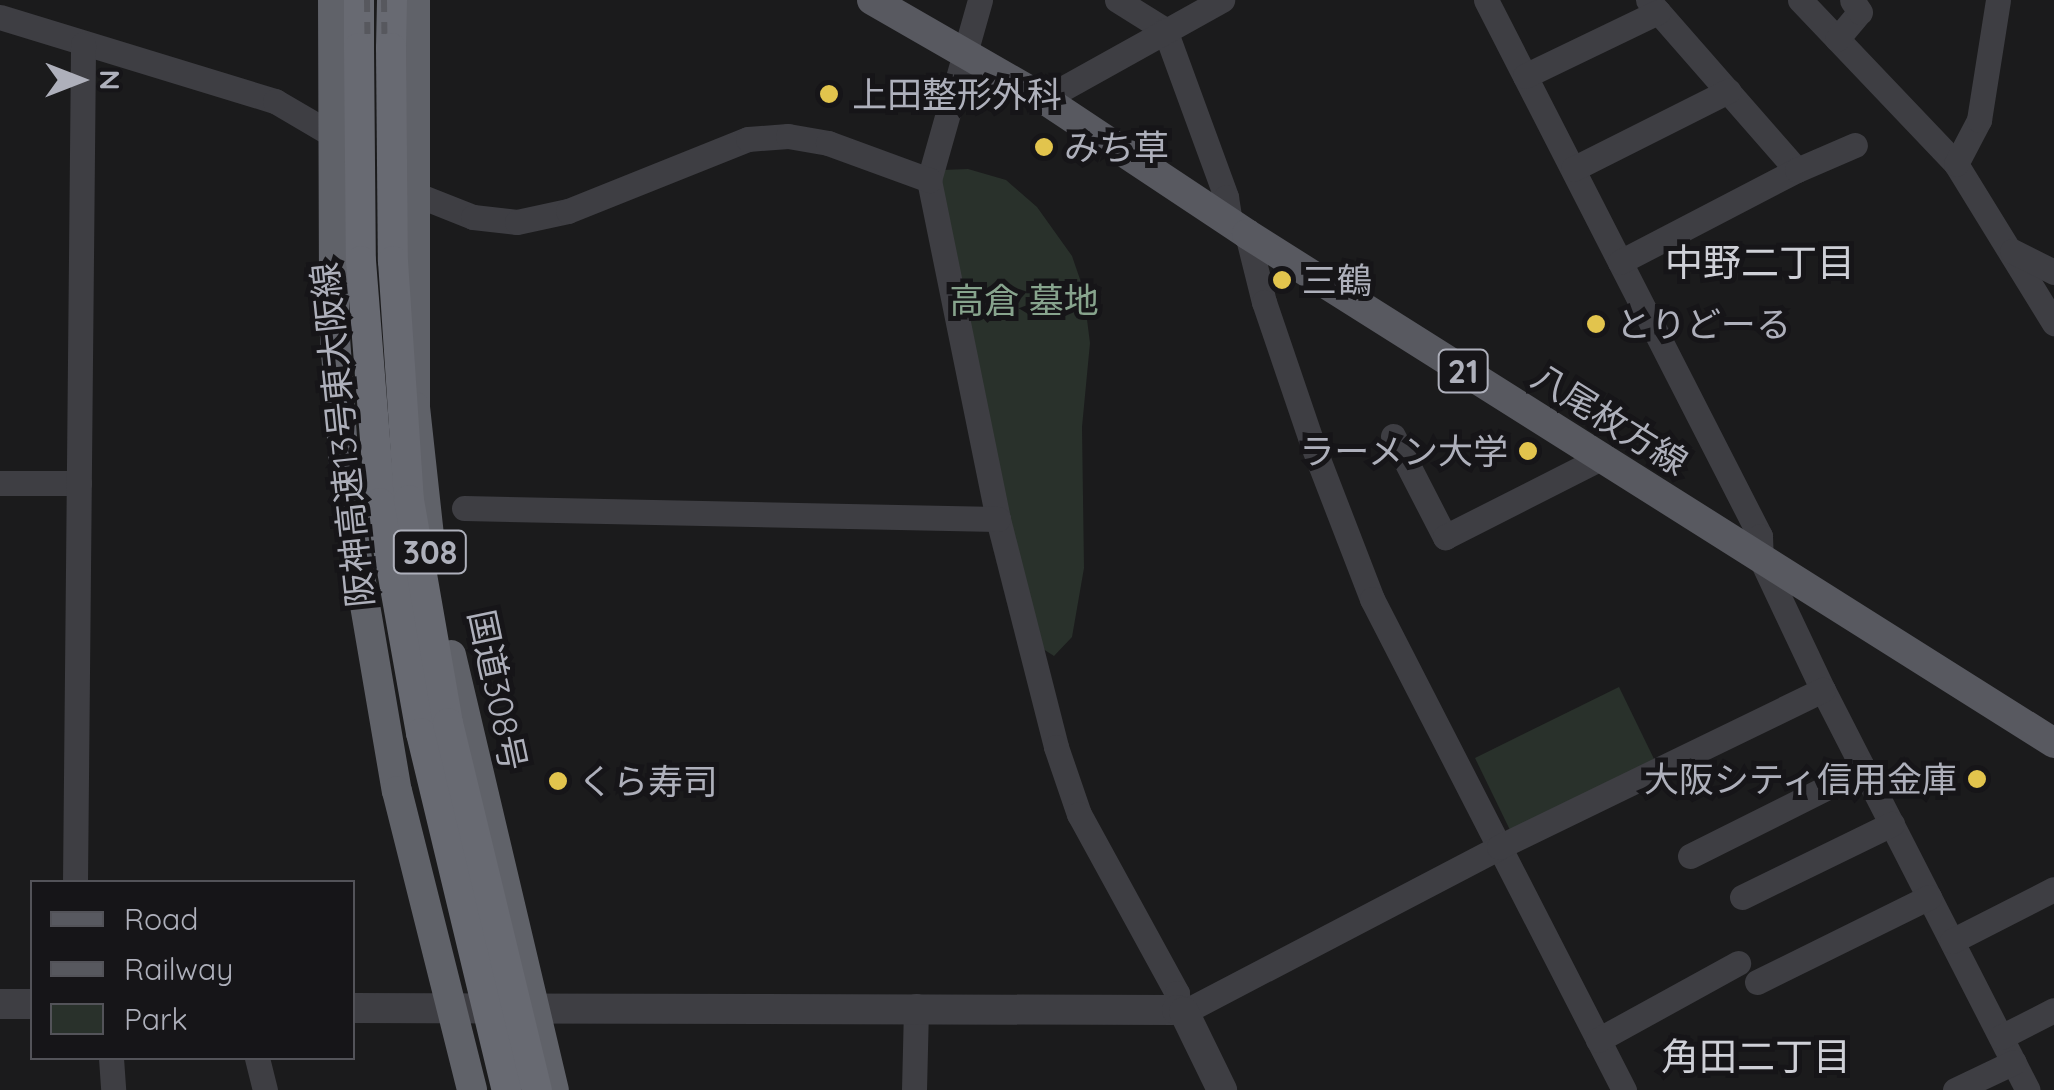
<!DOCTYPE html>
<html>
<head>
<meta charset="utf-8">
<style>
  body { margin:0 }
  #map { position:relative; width:2054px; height:1090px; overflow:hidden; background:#1b1b1c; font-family:Quicksand,"Noto Sans JP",sans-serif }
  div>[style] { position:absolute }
  .green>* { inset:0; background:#29312b }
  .minor>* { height:25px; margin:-12.5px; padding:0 12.5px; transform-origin:12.5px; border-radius:12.5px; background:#3e3e43 }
  .tertiary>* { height:30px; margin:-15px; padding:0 15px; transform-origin:15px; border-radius:15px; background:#3e3e43 }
  .primary>* { height:30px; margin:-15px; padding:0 15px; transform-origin:15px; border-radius:15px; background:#585960 }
  .trunk>* { height:30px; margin:-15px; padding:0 15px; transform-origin:15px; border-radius:15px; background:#606269 }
  .motorway>* { height:30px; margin:-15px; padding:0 15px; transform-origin:15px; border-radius:15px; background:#686a72 }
  .rail>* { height:6px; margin-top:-3px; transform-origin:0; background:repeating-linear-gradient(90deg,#57585e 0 12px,transparent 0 22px) }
  .motorway-bridge>* { height:30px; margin:-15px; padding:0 15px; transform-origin:15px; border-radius:15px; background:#686a72 }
  .dots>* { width:28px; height:28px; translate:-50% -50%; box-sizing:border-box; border:5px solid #161518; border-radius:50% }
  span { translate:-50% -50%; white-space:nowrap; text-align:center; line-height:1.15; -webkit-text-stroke:10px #161518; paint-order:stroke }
  .shield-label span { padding:2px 8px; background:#161518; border:2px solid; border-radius:8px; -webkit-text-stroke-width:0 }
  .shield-label { font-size:32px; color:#aeb0bb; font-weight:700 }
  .poi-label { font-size:35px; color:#aeb0bb }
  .left { translate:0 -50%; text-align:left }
  .right { translate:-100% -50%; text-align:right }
  .park-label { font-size:35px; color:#87a48d }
  .street-label { font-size:35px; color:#aeb0bb }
  .neighbourhood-label { font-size:38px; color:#cfd0d7 }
  .legend { position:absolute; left:30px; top:880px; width:325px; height:180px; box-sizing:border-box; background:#161518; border:2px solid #535359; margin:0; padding:12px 18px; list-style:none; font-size:30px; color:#aeb0bb }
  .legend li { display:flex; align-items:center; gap:20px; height:50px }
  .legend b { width:50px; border:2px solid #535359 }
  .north { position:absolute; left:30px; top:30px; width:100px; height:100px; -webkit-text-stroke:8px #161518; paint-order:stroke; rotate:90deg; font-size:28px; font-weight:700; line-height:40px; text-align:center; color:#aeb0bb }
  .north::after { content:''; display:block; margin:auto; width:35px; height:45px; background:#aeb0bb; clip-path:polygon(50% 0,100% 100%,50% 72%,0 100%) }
</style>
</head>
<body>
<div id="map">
  <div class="green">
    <i style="clip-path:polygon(968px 169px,1006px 180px,1037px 207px,1072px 256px,1083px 288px,1090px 343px,1082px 427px,1084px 568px,1072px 637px,1054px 656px,1037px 645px,940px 192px,942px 170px)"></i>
    <i style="clip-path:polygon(1619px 687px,1656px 763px,1510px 830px,1475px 758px)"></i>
  </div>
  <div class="minor">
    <i style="left:980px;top:0;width:187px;rotate:105.8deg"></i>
    <i style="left:929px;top:180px;width:346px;rotate:78.5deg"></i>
    <i style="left:998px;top:519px;width:235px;rotate:75.7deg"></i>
    <i style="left:1056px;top:747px;width:71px;rotate:71.1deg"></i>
    <i style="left:1079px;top:814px;width:204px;rotate:61.3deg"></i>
    <i style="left:1177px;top:993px;width:17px;rotate:90deg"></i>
    <i style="left:1117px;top:0;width:57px;rotate:32deg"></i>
    <i style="left:1165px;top:30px;width:178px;rotate:69.9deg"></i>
    <i style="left:1226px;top:197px;width:25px;rotate:81deg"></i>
    <i style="left:1486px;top:0;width:602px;rotate:62.92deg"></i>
    <i style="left:1760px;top:536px;width:23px;rotate:88deg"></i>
    <i style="left:1761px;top:559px;width:145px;rotate:64.7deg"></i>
    <i style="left:1823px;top:690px;width:449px;rotate:62.9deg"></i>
    <i style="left:1648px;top:0;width:226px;rotate:48.8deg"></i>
    <i style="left:1800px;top:0;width:226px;rotate:46.4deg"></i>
    <i style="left:1956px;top:164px;width:187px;rotate:58.4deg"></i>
    <i style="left:0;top:17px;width:288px;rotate:17deg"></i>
    <i style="left:275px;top:101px;width:67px;rotate:30.4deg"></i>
    <i style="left:1837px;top:39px;width:35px;rotate:-50deg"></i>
    <i style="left:1860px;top:12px;width:14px;rotate:-124deg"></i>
    <i style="left:1525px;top:76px;width:148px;rotate:-25.7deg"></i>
    <i style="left:1044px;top:99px;width:204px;rotate:-29.1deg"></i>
    <i style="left:1956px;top:164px;width:50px;rotate:-62.4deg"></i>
    <i style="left:1979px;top:120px;width:121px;rotate:-81deg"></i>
    <i style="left:1573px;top:169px;width:174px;rotate:-26.7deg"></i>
    <i style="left:415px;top:194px;width:62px;rotate:21.6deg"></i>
    <i style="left:473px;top:217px;width:44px;rotate:6.5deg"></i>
    <i style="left:517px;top:222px;width:52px;rotate:-12.2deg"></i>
    <i style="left:568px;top:211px;width:194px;rotate:-21.8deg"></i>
    <i style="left:748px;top:139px;width:40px;rotate:-4.3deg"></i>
    <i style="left:788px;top:136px;width:41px;rotate:9.9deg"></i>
    <i style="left:828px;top:143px;width:108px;rotate:20.1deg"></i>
    <i style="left:1247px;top:234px;width:70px;rotate:76deg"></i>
    <i style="left:1264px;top:302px;width:152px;rotate:71.2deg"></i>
    <i style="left:1313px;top:446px;width:164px;rotate:68.9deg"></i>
    <i style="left:1372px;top:599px;width:552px;rotate:62.83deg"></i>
    <i style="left:2012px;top:251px;width:47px;rotate:26.6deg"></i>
    <i style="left:1620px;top:262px;width:199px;rotate:-27.5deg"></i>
    <i style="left:1797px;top:170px;width:63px;rotate:-23.3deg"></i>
    <i style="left:1393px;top:436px;width:114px;rotate:62.8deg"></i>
    <i style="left:1445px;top:537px;width:175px;rotate:-26.9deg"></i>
    <i style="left:0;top:483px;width:79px"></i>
    <i style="left:464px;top:508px;width:534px;rotate:1.18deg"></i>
    <i style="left:1690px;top:856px;width:195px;rotate:-26.6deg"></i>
    <i style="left:75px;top:882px;width:838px;rotate:-89.45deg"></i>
    <i style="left:1742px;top:897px;width:167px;rotate:-26deg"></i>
    <i style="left:1952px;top:941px;width:114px;rotate:-27deg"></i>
    <i style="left:1757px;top:982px;width:192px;rotate:-26.3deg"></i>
    <i style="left:1184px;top:1012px;width:356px;rotate:-27.6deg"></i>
    <i style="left:1499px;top:847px;width:360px;rotate:-25.9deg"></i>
    <i style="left:2001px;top:1037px;width:59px;rotate:-27deg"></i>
    <i style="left:1598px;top:1040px;width:160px;rotate:-28.8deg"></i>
    <i style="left:111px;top:1058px;width:32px;rotate:86deg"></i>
    <i style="left:257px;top:1058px;width:33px;rotate:76deg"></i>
    <i style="left:914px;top:1090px;width:84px;rotate:-88.6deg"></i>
    <i style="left:1955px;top:1090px;width:65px;rotate:-25.4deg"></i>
  </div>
  <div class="tertiary">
    <i style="left:0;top:1004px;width:32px"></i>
    <i style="left:352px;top:1008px;width:825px;rotate:0.14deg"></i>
    <i style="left:1177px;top:1010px;width:7px;rotate:16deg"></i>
    <i style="left:1184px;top:1012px;width:87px;rotate:64deg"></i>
  </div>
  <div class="primary">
    <i style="left:872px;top:0;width:198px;rotate:29.9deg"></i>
    <i style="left:1044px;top:99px;width:244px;rotate:33.6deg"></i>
    <i style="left:1247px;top:234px;width:954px;rotate:32.24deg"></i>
  </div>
  <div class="trunk">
    <i style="left:333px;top:0;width:323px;rotate:89.8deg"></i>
    <i style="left:334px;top:323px;width:171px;rotate:86deg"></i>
    <i style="left:346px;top:494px;width:301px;rotate:80.3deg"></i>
    <i style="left:397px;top:791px;width:308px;rotate:75.9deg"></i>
    <i style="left:415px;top:0;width:407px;rotate:90deg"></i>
    <i style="left:415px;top:407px;width:140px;rotate:83.8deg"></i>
    <i style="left:451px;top:655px;width:447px;rotate:76.7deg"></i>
  </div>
  <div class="motorway">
    <i style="left:359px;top:48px;width:48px;rotate:-90deg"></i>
    <i style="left:391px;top:48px;width:48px;rotate:-88.8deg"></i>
  </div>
  <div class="rail">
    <i style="left:367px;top:0;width:320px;rotate:89.3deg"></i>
    <i style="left:371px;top:320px;width:143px;rotate:85.6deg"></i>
    <i style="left:382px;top:463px;width:148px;rotate:81deg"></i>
    <i style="left:405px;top:609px;width:494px;rotate:76.8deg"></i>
    <i style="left:384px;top:0;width:320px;rotate:89.3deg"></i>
    <i style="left:388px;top:320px;width:141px;rotate:85.9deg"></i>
    <i style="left:398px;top:461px;width:145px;rotate:80.5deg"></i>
    <i style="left:422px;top:604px;width:499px;rotate:77.1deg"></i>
  </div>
  <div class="motorway-bridge">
    <i style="left:359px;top:48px;width:213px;rotate:89.5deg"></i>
    <i style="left:361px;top:261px;width:243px;rotate:85.5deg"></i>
    <i style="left:380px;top:503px;width:234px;rotate:79.9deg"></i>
    <i style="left:421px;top:733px;width:367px;rotate:76.5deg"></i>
    <i style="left:391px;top:48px;width:213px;rotate:89.5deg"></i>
    <i style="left:393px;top:261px;width:240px;rotate:86.2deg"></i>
    <i style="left:409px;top:500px;width:226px;rotate:80.1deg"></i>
    <i style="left:448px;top:723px;width:378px;rotate:76.4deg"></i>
  </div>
  <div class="dots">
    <i style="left:829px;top:94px;background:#e2c44d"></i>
    <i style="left:1044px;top:147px;background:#e2c44d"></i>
    <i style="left:1282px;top:280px;background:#e2c44d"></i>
    <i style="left:1596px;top:324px;background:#e2c44d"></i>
    <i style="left:1528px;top:451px;background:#e2c44d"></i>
    <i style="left:1977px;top:779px;background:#e2c44d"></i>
    <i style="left:558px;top:781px;background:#e2c44d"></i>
  </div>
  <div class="shield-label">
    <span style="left:1463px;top:371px">21</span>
    <span style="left:430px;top:552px">308</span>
  </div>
  <div class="poi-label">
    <span class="left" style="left:852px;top:94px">上田整形外科</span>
    <span class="left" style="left:1064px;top:147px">みち草</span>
    <span class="left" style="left:1302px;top:280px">三鶴</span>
    <span class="left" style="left:1616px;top:324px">とりどーる</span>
    <span class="right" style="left:1508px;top:451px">ラーメン大学</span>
    <span class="right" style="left:1957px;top:779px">大阪シティ信用金庫</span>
    <span class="left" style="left:578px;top:781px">くら寿司</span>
  </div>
  <div class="park-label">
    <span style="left:1024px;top:300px">高倉 墓地</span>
  </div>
  <div class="street-label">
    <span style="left:1610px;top:419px;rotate:32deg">八尾枚方線</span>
    <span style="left:342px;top:435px;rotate:-96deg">阪神高速13号東大阪線</span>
    <span style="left:498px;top:690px;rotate:78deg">国道308号</span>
  </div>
  <div class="neighbourhood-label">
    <span style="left:1760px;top:263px">中野二丁目</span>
    <span style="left:1756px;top:1057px">角田二丁目</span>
  </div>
  <ul class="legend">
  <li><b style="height:12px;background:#585960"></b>Road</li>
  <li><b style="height:12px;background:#57585e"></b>Railway</li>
  <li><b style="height:28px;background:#29312b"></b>Park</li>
  </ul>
  <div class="north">N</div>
</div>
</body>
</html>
